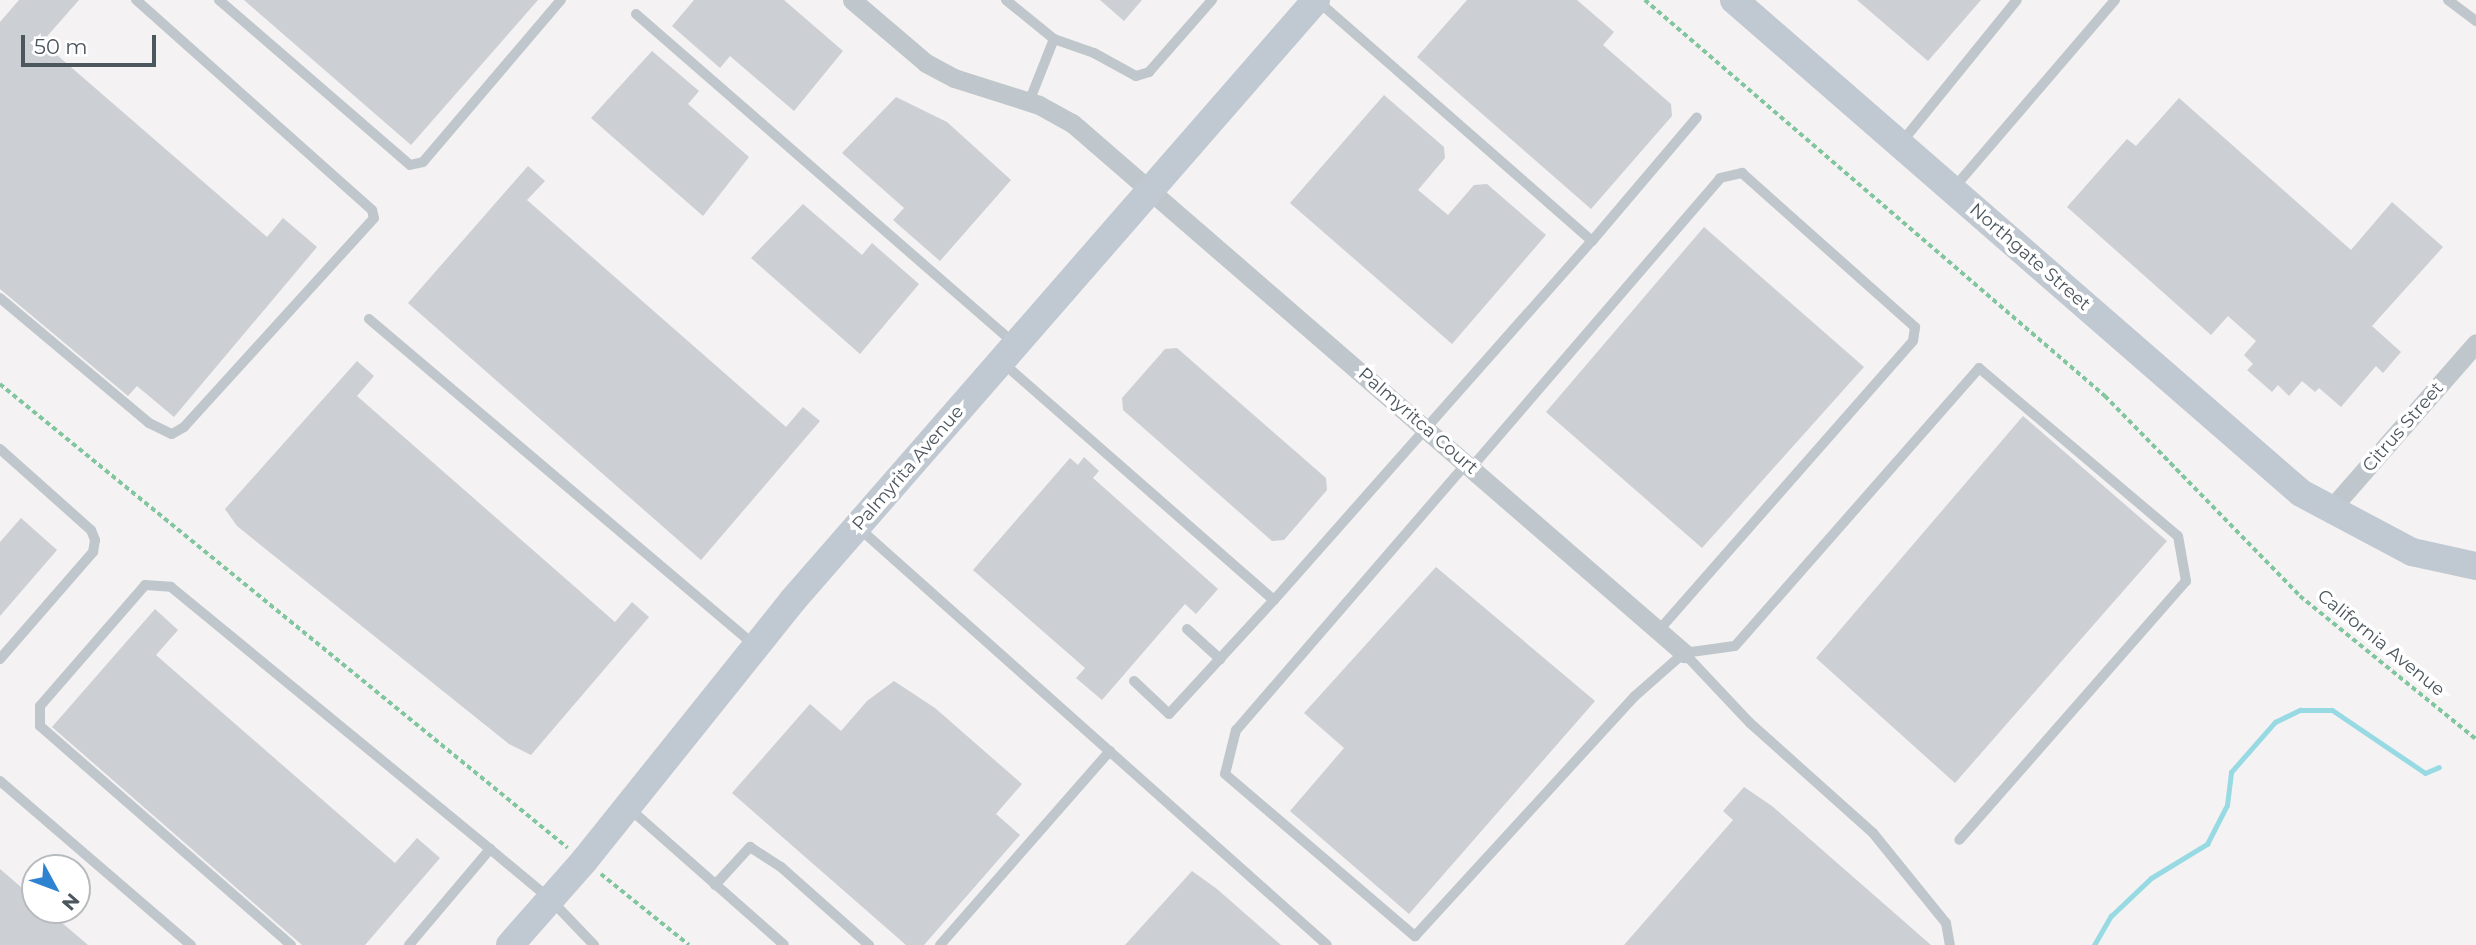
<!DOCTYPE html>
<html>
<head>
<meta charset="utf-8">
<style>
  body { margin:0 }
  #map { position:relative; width:2476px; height:945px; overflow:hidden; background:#f4f2f2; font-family:Montserrat,sans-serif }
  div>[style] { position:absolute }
  .stream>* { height:5px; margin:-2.5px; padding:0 2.5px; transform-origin:2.5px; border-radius:2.5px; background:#98dae3 }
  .building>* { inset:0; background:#cccfd3 }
  .path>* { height:3.5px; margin-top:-1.75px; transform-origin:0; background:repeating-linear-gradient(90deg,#81c69f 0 5px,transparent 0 8.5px) }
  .lane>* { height:10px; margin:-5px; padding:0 5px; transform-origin:5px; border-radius:5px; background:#bfc7cc }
  .street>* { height:19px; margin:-9.5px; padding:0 9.5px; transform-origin:9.5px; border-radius:9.5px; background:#bfc7cc }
  .secondary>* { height:28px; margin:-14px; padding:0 14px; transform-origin:14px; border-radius:14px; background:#c0c9d1 }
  span { translate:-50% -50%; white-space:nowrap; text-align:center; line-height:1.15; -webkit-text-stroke:7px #fff; paint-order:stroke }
  .street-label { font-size:18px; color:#4b565d }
  .north { position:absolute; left:21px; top:854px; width:70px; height:70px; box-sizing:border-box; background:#fff; border:2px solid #b7bbbe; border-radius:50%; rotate:131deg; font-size:19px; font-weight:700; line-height:28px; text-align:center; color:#4b565d }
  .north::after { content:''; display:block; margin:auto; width:24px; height:32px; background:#2e83d1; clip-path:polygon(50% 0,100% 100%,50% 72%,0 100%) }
  .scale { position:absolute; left:21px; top:35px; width:135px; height:32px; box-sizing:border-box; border:4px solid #4b565d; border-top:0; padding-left:9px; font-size:21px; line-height:24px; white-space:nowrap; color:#4b565d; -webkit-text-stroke:5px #fff; paint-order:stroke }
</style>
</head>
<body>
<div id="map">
  <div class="stream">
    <i style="left:2094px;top:945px;width:34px;rotate:-60deg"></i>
    <i style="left:2111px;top:916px;width:55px;rotate:-43.5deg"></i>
    <i style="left:2151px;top:878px;width:66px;rotate:-31.3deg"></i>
    <i style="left:2207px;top:844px;width:44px;rotate:-62.9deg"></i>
    <i style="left:2227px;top:805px;width:33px;rotate:-83deg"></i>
    <i style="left:2231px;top:772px;width:67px;rotate:-48.7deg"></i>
    <i style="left:2275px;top:722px;width:28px;rotate:-26deg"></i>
    <i style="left:2300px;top:710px;width:32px"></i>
    <i style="left:2332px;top:710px;width:112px;rotate:34.1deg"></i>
    <i style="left:2425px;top:773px;width:15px;rotate:-23deg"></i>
  </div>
  <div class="building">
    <i style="clip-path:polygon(19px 0,79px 0,42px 42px,267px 237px,283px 218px,317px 247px,174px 417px,137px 386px,128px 396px,0 289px,0 22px)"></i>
    <i style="clip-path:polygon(244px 0,538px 0,411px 145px)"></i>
    <i style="clip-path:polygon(694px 0,784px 0,843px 51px,794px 111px,730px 56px,720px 68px,672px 26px)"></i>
    <i style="clip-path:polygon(1100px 0,1142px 0,1124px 21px)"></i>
    <i style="clip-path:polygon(1467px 0,1577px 0,1614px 32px,1603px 45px,1671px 104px,1672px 116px,1591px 209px,1417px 57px)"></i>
    <i style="clip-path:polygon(1857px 0,1981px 0,1928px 61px)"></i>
    <i style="clip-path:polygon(652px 51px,699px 91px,688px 104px,749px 157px,703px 216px,591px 118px)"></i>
    <i style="clip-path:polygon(1384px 95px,1444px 147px,1445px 158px,1418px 190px,1448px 215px,1474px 185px,1487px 184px,1546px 235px,1452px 344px,1290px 203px)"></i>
    <i style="clip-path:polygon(896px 97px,947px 122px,1011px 180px,940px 261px,893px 220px,904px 208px,842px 153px)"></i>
    <i style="clip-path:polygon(2179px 98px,2351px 250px,2392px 202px,2443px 247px,2372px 326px,2401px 352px,2383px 373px,2376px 366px,2341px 407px,2319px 388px,2315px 392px,2302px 381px,2289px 396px,2278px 385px,2272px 392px,2247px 370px,2253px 364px,2244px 355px,2256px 341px,2228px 316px,2211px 335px,2067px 207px,2127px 139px,2136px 146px)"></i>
    <i style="clip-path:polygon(528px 166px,545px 181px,527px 200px,786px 427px,803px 407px,820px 421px,701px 560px,408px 303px)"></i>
    <i style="clip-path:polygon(803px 204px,862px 255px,872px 243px,919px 284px,860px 354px,751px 258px)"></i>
    <i style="clip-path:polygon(1704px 227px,1864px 367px,1702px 548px,1546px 412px)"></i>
    <i style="clip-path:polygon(1177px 348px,1326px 478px,1327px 490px,1284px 540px,1272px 541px,1123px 410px,1122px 398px,1165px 349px)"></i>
    <i style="clip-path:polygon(357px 361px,374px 376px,357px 396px,615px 622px,632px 602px,649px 617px,531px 755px,509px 744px,237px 526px,225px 509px)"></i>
    <i style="clip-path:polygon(2023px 416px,2167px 541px,1955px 783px,1816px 658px)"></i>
    <i style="clip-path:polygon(1084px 457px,1099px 471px,1093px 478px,1218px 589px,1196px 614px,1185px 604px,1102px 700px,1076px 678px,1085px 668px,973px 570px,1070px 458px,1078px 465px)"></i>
    <i style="clip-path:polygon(21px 518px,57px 550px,0 616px,0 542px)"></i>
    <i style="clip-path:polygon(1436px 567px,1595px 701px,1409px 914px,1290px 811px,1344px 748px,1304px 713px)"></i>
    <i style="clip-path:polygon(155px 609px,178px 630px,156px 655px,395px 863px,417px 838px,440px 858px,365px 945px,302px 945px,52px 727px)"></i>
    <i style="clip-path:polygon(894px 681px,935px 708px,1022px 784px,996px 814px,1020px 835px,924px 945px,906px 945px,732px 793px,810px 704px,841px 731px,867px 701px)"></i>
    <i style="clip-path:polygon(1744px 787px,1772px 806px,1931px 945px,1624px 945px,1733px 820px,1723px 811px)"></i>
    <i style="clip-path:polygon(0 869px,35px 899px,35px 910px,47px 910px,88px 945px,0 945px)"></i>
    <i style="clip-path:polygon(1192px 871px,1217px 889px,1281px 945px,1125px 945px)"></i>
  </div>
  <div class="path">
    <i style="left:1645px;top:0;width:607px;rotate:40.72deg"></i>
    <i style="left:2105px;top:396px;width:279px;rotate:45.7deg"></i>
    <i style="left:2300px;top:596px;width:227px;rotate:39.1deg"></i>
    <i style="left:0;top:384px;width:733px;rotate:39.25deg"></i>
    <i style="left:601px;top:874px;width:113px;rotate:38.9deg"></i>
  </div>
  <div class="lane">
    <i style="left:219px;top:0;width:252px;rotate:40.8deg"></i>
    <i style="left:410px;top:165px;width:13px;rotate:-13deg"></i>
    <i style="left:423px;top:162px;width:213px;rotate:-49.6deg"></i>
    <i style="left:1006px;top:0;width:62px;rotate:39.1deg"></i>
    <i style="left:1054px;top:39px;width:42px;rotate:19.3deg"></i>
    <i style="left:1094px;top:53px;width:48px;rotate:28.7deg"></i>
    <i style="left:1136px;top:76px;width:14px;rotate:-17deg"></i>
    <i style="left:1149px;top:72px;width:96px;rotate:-48.8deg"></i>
    <i style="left:2448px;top:0;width:35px;rotate:37deg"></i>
    <i style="left:636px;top:14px;width:503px;rotate:41.05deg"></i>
    <i style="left:1029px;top:102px;width:68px;rotate:-68.4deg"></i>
    <i style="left:1901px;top:143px;width:184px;rotate:-51deg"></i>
    <i style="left:1953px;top:189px;width:249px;rotate:-49.4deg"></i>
    <i style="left:1592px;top:241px;width:162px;rotate:-49.7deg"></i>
    <i style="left:0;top:298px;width:194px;rotate:40deg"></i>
    <i style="left:149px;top:423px;width:25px;rotate:26deg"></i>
    <i style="left:172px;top:434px;width:14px;rotate:-30deg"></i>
    <i style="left:184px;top:427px;width:282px;rotate:-47.7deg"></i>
    <i style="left:374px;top:218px;width:8px;rotate:-104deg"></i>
    <i style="left:372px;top:210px;width:316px;rotate:-138.3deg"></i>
    <i style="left:369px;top:319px;width:503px;rotate:40.24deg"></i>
    <i style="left:1003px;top:363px;width:360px;rotate:41.2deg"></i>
    <i style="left:1274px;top:600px;width:480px;rotate:-48.5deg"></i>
    <i style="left:1592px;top:241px;width:366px;rotate:-138.8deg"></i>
    <i style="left:0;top:449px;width:122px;rotate:41.7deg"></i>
    <i style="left:91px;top:530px;width:11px;rotate:68deg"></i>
    <i style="left:95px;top:540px;width:12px;rotate:99deg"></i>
    <i style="left:93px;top:552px;width:142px;rotate:131deg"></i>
    <i style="left:1466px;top:464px;width:352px;rotate:130.8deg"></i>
    <i style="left:1236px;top:730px;width:45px;rotate:104deg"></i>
    <i style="left:1225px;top:774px;width:250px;rotate:40.5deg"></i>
    <i style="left:1415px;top:936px;width:326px;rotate:-47.5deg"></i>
    <i style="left:1635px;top:696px;width:65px;rotate:-41.3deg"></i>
    <i style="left:1684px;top:653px;width:51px;rotate:-7.8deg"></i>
    <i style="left:1735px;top:646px;width:370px;rotate:-48.7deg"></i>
    <i style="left:1979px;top:368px;width:260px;rotate:40.2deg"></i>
    <i style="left:2178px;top:536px;width:46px;rotate:79.9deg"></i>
    <i style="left:2186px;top:581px;width:344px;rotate:131.2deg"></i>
    <i style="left:1471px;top:468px;width:382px;rotate:-49.3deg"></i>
    <i style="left:1720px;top:178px;width:23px;rotate:-13deg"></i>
    <i style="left:1742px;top:173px;width:232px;rotate:41.7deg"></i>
    <i style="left:1915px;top:327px;width:14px;rotate:98deg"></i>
    <i style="left:1913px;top:341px;width:386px;rotate:131.3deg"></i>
    <i style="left:860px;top:529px;width:625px;rotate:41.69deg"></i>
    <i style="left:1187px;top:629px;width:45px;rotate:42.3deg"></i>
    <i style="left:1684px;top:653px;width:96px;rotate:46.7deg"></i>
    <i style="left:1750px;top:723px;width:165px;rotate:41.8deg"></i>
    <i style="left:1873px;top:833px;width:116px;rotate:51deg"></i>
    <i style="left:1946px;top:923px;width:22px;rotate:80deg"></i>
    <i style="left:1134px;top:681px;width:48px;rotate:43.3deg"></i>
    <i style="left:1169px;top:714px;width:155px;rotate:-47.4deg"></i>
    <i style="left:0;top:781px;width:252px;rotate:40.7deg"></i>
    <i style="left:630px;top:809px;width:205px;rotate:41.4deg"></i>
    <i style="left:715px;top:885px;width:52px;rotate:-47.4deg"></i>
    <i style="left:750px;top:847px;width:37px;rotate:33deg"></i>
    <i style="left:781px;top:867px;width:118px;rotate:41.6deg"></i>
    <i style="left:291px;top:945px;width:333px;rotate:-138.9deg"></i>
    <i style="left:40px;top:726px;width:20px;rotate:-90deg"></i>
    <i style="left:40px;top:706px;width:160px;rotate:-49deg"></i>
    <i style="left:145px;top:585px;width:26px;rotate:4deg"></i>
    <i style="left:171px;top:587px;width:413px;rotate:39.4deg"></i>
    <i style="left:409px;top:945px;width:126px;rotate:-49.8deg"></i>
    <i style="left:490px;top:849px;width:78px;rotate:39.8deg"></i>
    <i style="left:550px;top:899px;width:64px;rotate:46.3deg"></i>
    <i style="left:940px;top:945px;width:258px;rotate:-48.8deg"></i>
  </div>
  <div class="street">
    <i style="left:852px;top:0;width:97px;rotate:40.4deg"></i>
    <i style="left:926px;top:63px;width:32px;rotate:28deg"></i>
    <i style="left:954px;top:78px;width:89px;rotate:17.6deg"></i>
    <i style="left:1039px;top:105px;width:38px;rotate:29deg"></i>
    <i style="left:1072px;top:123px;width:810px;rotate:40.89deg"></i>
    <i style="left:2329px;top:511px;width:223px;rotate:-48.8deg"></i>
  </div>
  <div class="secondary">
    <i style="left:1734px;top:0;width:751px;rotate:41.01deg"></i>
    <i style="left:2301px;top:493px;width:126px;rotate:28deg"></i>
    <i style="left:2412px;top:552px;width:66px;rotate:12.3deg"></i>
    <i style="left:510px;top:945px;width:112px;rotate:-48.6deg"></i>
    <i style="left:584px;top:861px;width:334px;rotate:-51.3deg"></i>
    <i style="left:793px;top:600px;width:796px;rotate:-48.92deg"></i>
  </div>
  <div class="street-label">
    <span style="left:2030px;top:257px;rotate:41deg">Northgate Street</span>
    <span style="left:1418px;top:421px;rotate:41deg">Palmyritca Court</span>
    <span style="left:2403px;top:427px;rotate:-49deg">Citrus Street</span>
    <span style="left:908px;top:468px;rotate:-49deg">Palmyrita Avenue</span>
    <span style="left:2381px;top:643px;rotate:39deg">California Avenue</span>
  </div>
  <div class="north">N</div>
  <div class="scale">50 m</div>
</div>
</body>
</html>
